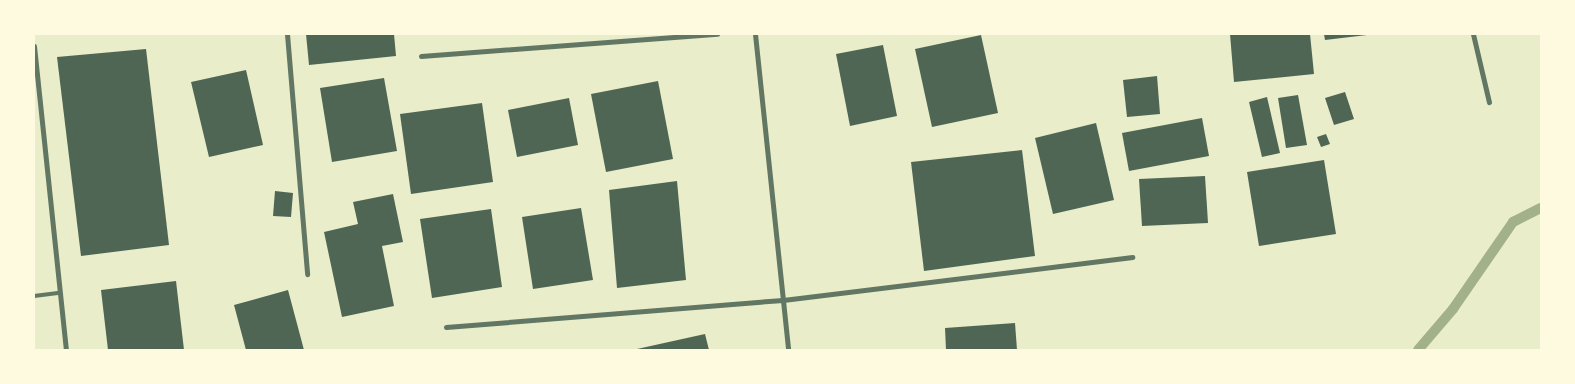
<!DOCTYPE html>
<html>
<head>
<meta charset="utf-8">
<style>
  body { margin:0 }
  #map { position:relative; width:1575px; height:384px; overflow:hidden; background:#e9edc9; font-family:"Noto Sans",sans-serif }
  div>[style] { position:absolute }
  .stream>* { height:10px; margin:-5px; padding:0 5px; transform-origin:5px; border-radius:5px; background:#a3b18a }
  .building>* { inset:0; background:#4f6655 }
  .service>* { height:4px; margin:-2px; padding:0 2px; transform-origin:2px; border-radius:2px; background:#617663 }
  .minor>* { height:5px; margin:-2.5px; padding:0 2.5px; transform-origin:2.5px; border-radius:2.5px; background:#617663 }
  span { translate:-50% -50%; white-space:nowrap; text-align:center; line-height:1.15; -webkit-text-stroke:4px #fefae0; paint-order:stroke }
  .frame { position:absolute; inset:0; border:35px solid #fefae0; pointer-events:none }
</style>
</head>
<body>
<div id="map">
  <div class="stream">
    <i style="left:1418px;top:350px;width:54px;rotate:-49.5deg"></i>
    <i style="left:1453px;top:309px;width:106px;rotate:-55.4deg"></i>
    <i style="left:1513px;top:222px;width:31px;rotate:-27deg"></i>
  </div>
  <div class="building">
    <i style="clip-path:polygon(306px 34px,394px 34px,396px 56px,309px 65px)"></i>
    <i style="clip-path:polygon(1230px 34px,1310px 34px,1314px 74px,1234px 82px)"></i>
    <i style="clip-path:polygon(1324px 34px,1367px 34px,1367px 35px,1325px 40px)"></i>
    <i style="clip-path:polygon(981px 35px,998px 113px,932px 127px,915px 49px)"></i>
    <i style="clip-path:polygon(883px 45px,897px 116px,850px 126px,836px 54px)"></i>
    <i style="clip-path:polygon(146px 49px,169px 245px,81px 256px,57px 57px)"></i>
    <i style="clip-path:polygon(246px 70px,263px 145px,209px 157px,191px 82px)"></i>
    <i style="clip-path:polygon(1157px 76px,1160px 114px,1127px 117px,1123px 80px)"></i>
    <i style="clip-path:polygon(384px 78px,397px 151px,332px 162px,320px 88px)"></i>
    <i style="clip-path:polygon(658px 81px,673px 159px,606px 172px,591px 94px)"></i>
    <i style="clip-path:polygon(1345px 92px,1354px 119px,1334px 125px,1325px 98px)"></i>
    <i style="clip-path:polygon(1298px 95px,1307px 145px,1286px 148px,1278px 98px)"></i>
    <i style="clip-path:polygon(1267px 97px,1280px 153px,1262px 157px,1249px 102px)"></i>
    <i style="clip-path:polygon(569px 98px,578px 145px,517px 157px,508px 110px)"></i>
    <i style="clip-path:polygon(482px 103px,493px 182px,411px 194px,400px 114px)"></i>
    <i style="clip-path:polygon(1202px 118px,1209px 156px,1129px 171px,1122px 133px)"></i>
    <i style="clip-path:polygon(1096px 123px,1114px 200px,1053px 214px,1035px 138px)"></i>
    <i style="clip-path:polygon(1326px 134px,1330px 144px,1321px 147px,1317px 137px)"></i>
    <i style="clip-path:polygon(1022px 150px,1035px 256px,924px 271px,911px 162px)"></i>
    <i style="clip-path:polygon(1324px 160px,1336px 234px,1259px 246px,1247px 172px)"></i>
    <i style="clip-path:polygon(1205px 176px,1208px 223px,1142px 226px,1139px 179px)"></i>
    <i style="clip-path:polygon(677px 181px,686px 280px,617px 288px,609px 190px)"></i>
    <i style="clip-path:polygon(275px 191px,293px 193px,291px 217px,273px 216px)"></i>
    <i style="clip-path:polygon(393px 194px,403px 242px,382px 246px,394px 306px,342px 317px,324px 232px,358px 224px,353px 202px)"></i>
    <i style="clip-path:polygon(581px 208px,593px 280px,533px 289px,522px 217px)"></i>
    <i style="clip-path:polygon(491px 209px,502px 287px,432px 298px,420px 219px)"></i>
    <i style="clip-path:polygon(176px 281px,184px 350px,108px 350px,101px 290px)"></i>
    <i style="clip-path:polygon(288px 290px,304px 350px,246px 350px,234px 305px)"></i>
    <i style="clip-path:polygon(1015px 323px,1017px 350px,946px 350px,945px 328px)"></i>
    <i style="clip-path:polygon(705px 334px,709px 350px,637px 350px,637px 349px)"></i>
  </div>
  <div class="service">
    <i style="left:34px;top:296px;width:24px;rotate:-7deg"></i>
  </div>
  <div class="minor">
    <i style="left:287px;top:34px;width:241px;rotate:85.2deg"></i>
    <i style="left:755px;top:34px;width:318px;rotate:84deg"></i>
    <i style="left:1473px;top:34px;width:70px;rotate:76.8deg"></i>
    <i style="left:34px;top:46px;width:306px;rotate:84deg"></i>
    <i style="left:421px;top:56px;width:297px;rotate:-4.3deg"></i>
    <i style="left:446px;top:327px;width:338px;rotate:-4.6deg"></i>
    <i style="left:783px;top:300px;width:352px;rotate:-7deg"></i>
  </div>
  <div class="frame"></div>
</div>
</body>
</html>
